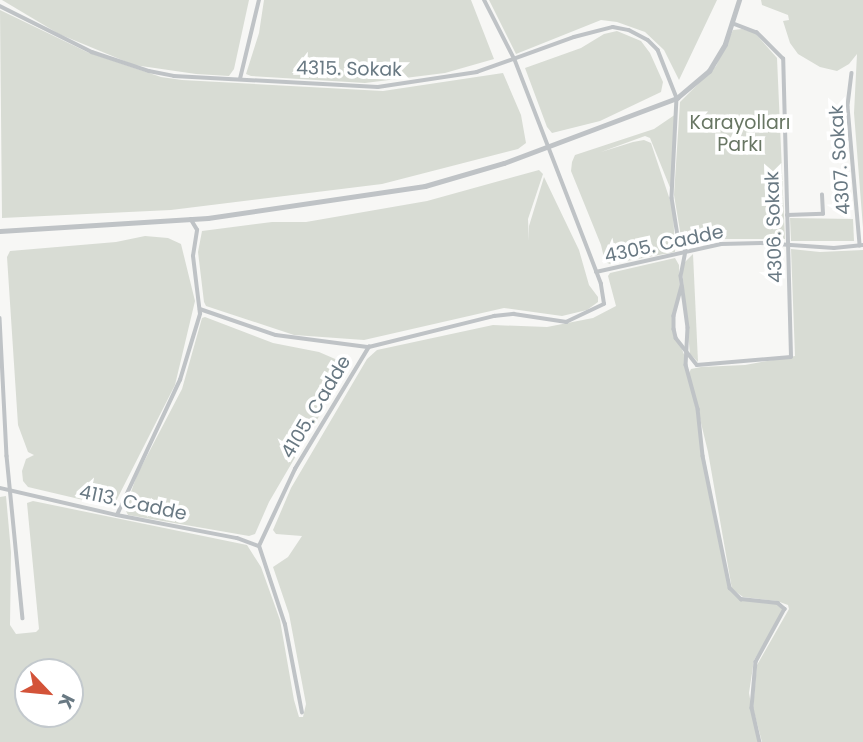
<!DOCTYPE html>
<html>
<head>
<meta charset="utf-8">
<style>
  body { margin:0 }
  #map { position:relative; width:863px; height:742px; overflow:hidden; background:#f7f7f5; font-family:Poppins,sans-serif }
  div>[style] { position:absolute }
  .green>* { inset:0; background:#d8dcd4 }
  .minor>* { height:3.5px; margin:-1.75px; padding:0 1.75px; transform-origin:1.75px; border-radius:1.75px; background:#bfc3c6 }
  .tertiary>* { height:4.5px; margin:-2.25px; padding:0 2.25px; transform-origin:2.25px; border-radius:2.25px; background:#bfc3c6 }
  span { translate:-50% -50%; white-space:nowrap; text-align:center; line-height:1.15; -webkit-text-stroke:7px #fff; paint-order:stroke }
  .street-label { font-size:19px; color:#697983 }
  .park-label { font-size:19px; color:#687663 }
  .north { position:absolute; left:14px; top:658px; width:70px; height:70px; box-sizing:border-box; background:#fff; border:2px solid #c3c9cd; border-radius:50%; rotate:116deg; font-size:19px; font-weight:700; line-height:28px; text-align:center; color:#697983 }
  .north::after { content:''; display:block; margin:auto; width:24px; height:32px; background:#d35339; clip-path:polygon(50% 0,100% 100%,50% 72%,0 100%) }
</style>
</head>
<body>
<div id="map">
  <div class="green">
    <i style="clip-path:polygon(2px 0,249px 0,234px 69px,229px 76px,196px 74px,134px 65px,59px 34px)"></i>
    <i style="clip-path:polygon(264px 0,471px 0,494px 59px,445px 73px,365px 83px,251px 76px,246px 74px,259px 33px)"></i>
    <i style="clip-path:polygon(489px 0,717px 0,679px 80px,664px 50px,645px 32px,617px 22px,601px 20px,516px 54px)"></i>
    <i style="clip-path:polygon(761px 0,863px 0,863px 228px,854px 113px,857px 54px,849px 64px,837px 71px,820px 67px,798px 54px,790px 43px,783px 21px,789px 20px,788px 15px,762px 5px)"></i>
    <i style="clip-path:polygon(0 10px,87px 52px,161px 77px,182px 80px,383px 91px,503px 73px,521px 115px,526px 143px,518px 149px,382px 184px,171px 210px,2px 218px)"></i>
    <i style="clip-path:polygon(742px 29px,755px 33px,777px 58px,785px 239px,720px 239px,689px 246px,681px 237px,674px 195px,680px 102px,716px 66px,733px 30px)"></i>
    <i style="clip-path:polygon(617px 31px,641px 41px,650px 53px,663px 82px,661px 92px,600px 121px,552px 133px,547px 127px,525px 68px,581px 48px,604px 34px)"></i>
    <i style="clip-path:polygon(676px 114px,671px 190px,650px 138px,645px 136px,601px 152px,633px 142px,644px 140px,651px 143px,673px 209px,675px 252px,610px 264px,605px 262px,601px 245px,571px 171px,572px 162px,575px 155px,654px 129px)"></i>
    <i style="clip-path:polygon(539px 170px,543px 174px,528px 219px,529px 241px,529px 226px,544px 177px,579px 250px,589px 285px,598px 297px,598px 302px,587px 310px,562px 316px,504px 308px,364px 340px,294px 335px,206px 306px,204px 302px,198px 252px,202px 231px,272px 222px,306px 222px,427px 201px)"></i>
    <i style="clip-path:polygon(790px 218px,853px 219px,854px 241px,791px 241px)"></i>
    <i style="clip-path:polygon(145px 236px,168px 238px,181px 244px,195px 301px,175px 385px,113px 507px,28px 487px,23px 481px,22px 471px,26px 459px,34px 455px,28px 452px,18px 425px,7px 257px,10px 251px,116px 242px)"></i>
    <i style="clip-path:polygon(791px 249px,820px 252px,863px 250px,863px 742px,762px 742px,753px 708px,757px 665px,789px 609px,788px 605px,777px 601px,743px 597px,732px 589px,708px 452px,689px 373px,691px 369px,701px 367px,745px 365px,795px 356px)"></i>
    <i style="clip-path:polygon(693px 254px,698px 362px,690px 354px,683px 280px,683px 264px)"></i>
    <i style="clip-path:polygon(evenodd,675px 258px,679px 265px,680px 290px,672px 324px,685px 357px,694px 400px,729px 589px,740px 600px,777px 604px,784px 611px,754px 660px,749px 693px,758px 742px,0 742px,0 497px,6px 496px,11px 552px,10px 625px,16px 634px,36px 632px,39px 629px,27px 503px,33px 501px,247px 545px,261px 567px,280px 620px,294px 700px,299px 717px,303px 717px,306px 704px,289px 614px,273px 567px,288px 557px,302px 536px,276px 534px,273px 530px,291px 488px,367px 359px,377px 350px,493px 325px,547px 327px,593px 318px,616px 306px,608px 276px,610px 273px,675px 258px,28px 672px,70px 672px,70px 714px,28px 714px,28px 672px)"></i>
    <i style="clip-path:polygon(205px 317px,273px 343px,319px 352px,349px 365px,269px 502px,255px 534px,249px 536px,128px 515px,125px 509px,137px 475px,182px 389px,202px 318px)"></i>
  </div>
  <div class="minor">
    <i style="left:0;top:6px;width:103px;rotate:26.6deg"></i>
    <i style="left:92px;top:52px;width:60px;rotate:18.4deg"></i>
    <i style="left:149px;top:71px;width:25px;rotate:11deg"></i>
    <i style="left:174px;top:76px;width:204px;rotate:3.1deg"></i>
    <i style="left:378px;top:87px;width:100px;rotate:-8.6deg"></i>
    <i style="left:477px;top:72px;width:103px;rotate:-19.8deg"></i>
    <i style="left:574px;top:37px;width:40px;rotate:-14.4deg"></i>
    <i style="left:613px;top:27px;width:16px;rotate:11deg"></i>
    <i style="left:629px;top:30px;width:21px;rotate:28deg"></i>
    <i style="left:648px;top:40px;width:14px;rotate:45deg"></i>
    <i style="left:658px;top:50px;width:52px;rotate:68.4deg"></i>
    <i style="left:677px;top:98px;width:100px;rotate:92.9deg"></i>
    <i style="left:672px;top:198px;width:39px;rotate:81deg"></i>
    <i style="left:678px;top:237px;width:16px;rotate:60deg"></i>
    <i style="left:686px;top:251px;width:25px;rotate:101deg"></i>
    <i style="left:681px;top:276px;width:52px;rotate:82.3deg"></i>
    <i style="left:688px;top:328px;width:37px;rotate:93deg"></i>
    <i style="left:686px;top:365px;width:46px;rotate:74.7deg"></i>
    <i style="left:698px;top:409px;width:47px;rotate:83.9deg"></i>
    <i style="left:703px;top:456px;width:135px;rotate:78.4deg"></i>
    <i style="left:730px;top:588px;width:16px;rotate:45deg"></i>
    <i style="left:741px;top:599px;width:37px;rotate:6deg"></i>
    <i style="left:778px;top:603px;width:9px;rotate:41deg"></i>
    <i style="left:785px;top:609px;width:60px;rotate:118.7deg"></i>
    <i style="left:756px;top:662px;width:46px;rotate:95deg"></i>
    <i style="left:752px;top:708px;width:35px;rotate:77deg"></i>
    <i style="left:852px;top:73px;width:34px;rotate:97deg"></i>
    <i style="left:848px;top:107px;width:139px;rotate:85deg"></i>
    <i style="left:240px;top:79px;width:81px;rotate:-76.5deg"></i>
    <i style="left:787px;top:215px;width:36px;rotate:-2deg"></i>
    <i style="left:823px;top:214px;width:19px;rotate:-93deg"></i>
    <i style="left:596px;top:272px;width:128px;rotate:-12.6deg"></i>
    <i style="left:721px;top:244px;width:40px;rotate:-1.4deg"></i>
    <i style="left:761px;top:243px;width:73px;rotate:3.9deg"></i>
    <i style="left:834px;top:248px;width:29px;rotate:-6deg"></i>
    <i style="left:682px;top:286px;width:31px;rotate:105deg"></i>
    <i style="left:674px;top:316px;width:13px;rotate:90deg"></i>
    <i style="left:674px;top:329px;width:9px;rotate:77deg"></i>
    <i style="left:676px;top:338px;width:34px;rotate:52deg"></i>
    <i style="left:697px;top:365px;width:94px;rotate:-4.9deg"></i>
    <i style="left:791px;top:357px;width:298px;rotate:-91.5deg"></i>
    <i style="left:783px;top:59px;width:37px;rotate:-135deg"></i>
    <i style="left:757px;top:33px;width:26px;rotate:-159deg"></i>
    <i style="left:200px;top:309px;width:80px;rotate:18.9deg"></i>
    <i style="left:276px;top:335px;width:92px;rotate:7.5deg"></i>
    <i style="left:0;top:318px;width:138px;rotate:87.1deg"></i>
    <i style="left:7px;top:456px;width:163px;rotate:84.4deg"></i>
    <i style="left:0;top:488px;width:120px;rotate:13deg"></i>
    <i style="left:117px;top:515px;width:122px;rotate:10.9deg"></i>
    <i style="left:237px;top:538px;width:23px;rotate:20deg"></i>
    <i style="left:117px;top:515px;width:149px;rotate:-65deg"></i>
    <i style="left:180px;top:380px;width:69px;rotate:-73.1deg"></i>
    <i style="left:200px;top:314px;width:58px;rotate:-96.9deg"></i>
    <i style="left:193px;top:256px;width:26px;rotate:-81deg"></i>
    <i style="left:197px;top:230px;width:12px;rotate:-121deg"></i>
    <i style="left:302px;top:713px;width:90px;rotate:-100.9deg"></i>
    <i style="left:285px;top:625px;width:83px;rotate:-108.2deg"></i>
    <i style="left:259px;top:546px;width:85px;rotate:-64.9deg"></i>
    <i style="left:295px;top:469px;width:143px;rotate:-58.8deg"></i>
    <i style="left:369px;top:347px;width:129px;rotate:-13.9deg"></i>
    <i style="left:494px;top:316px;width:20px;rotate:-6deg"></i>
    <i style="left:514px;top:314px;width:53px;rotate:8.7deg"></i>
    <i style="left:566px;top:322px;width:42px;rotate:-25.3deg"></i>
    <i style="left:604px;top:304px;width:20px;rotate:-99deg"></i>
    <i style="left:601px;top:284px;width:241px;rotate:-111.1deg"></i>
    <i style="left:514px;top:59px;width:66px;rotate:-117deg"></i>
  </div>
  <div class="tertiary">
    <i style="left:0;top:231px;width:208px;rotate:-3.6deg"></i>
    <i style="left:208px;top:218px;width:219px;rotate:-8.4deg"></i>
    <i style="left:425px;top:186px;width:82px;rotate:-16.2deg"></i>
    <i style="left:504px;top:163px;width:185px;rotate:-20.6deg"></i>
    <i style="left:677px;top:98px;width:42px;rotate:-40.2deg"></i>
    <i style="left:709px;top:71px;width:31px;rotate:-59deg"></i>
    <i style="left:725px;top:44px;width:46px;rotate:-72.3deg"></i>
  </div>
  <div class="street-label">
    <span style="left:349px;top:69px;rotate:1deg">4315. Sokak</span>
    <span style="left:840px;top:160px;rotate:-94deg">4307. Sokak</span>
    <span style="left:774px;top:227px;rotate:-92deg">4306. Sokak</span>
    <span style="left:664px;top:244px;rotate:-12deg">4305. Cadde</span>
    <span style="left:316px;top:407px;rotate:-59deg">4105. Cadde</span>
    <span style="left:133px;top:503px;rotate:12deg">4113. Cadde</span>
  </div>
  <div class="park-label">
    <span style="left:740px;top:134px">Karayolları<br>Parkı</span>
  </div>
  <div class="north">K</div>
</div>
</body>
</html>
